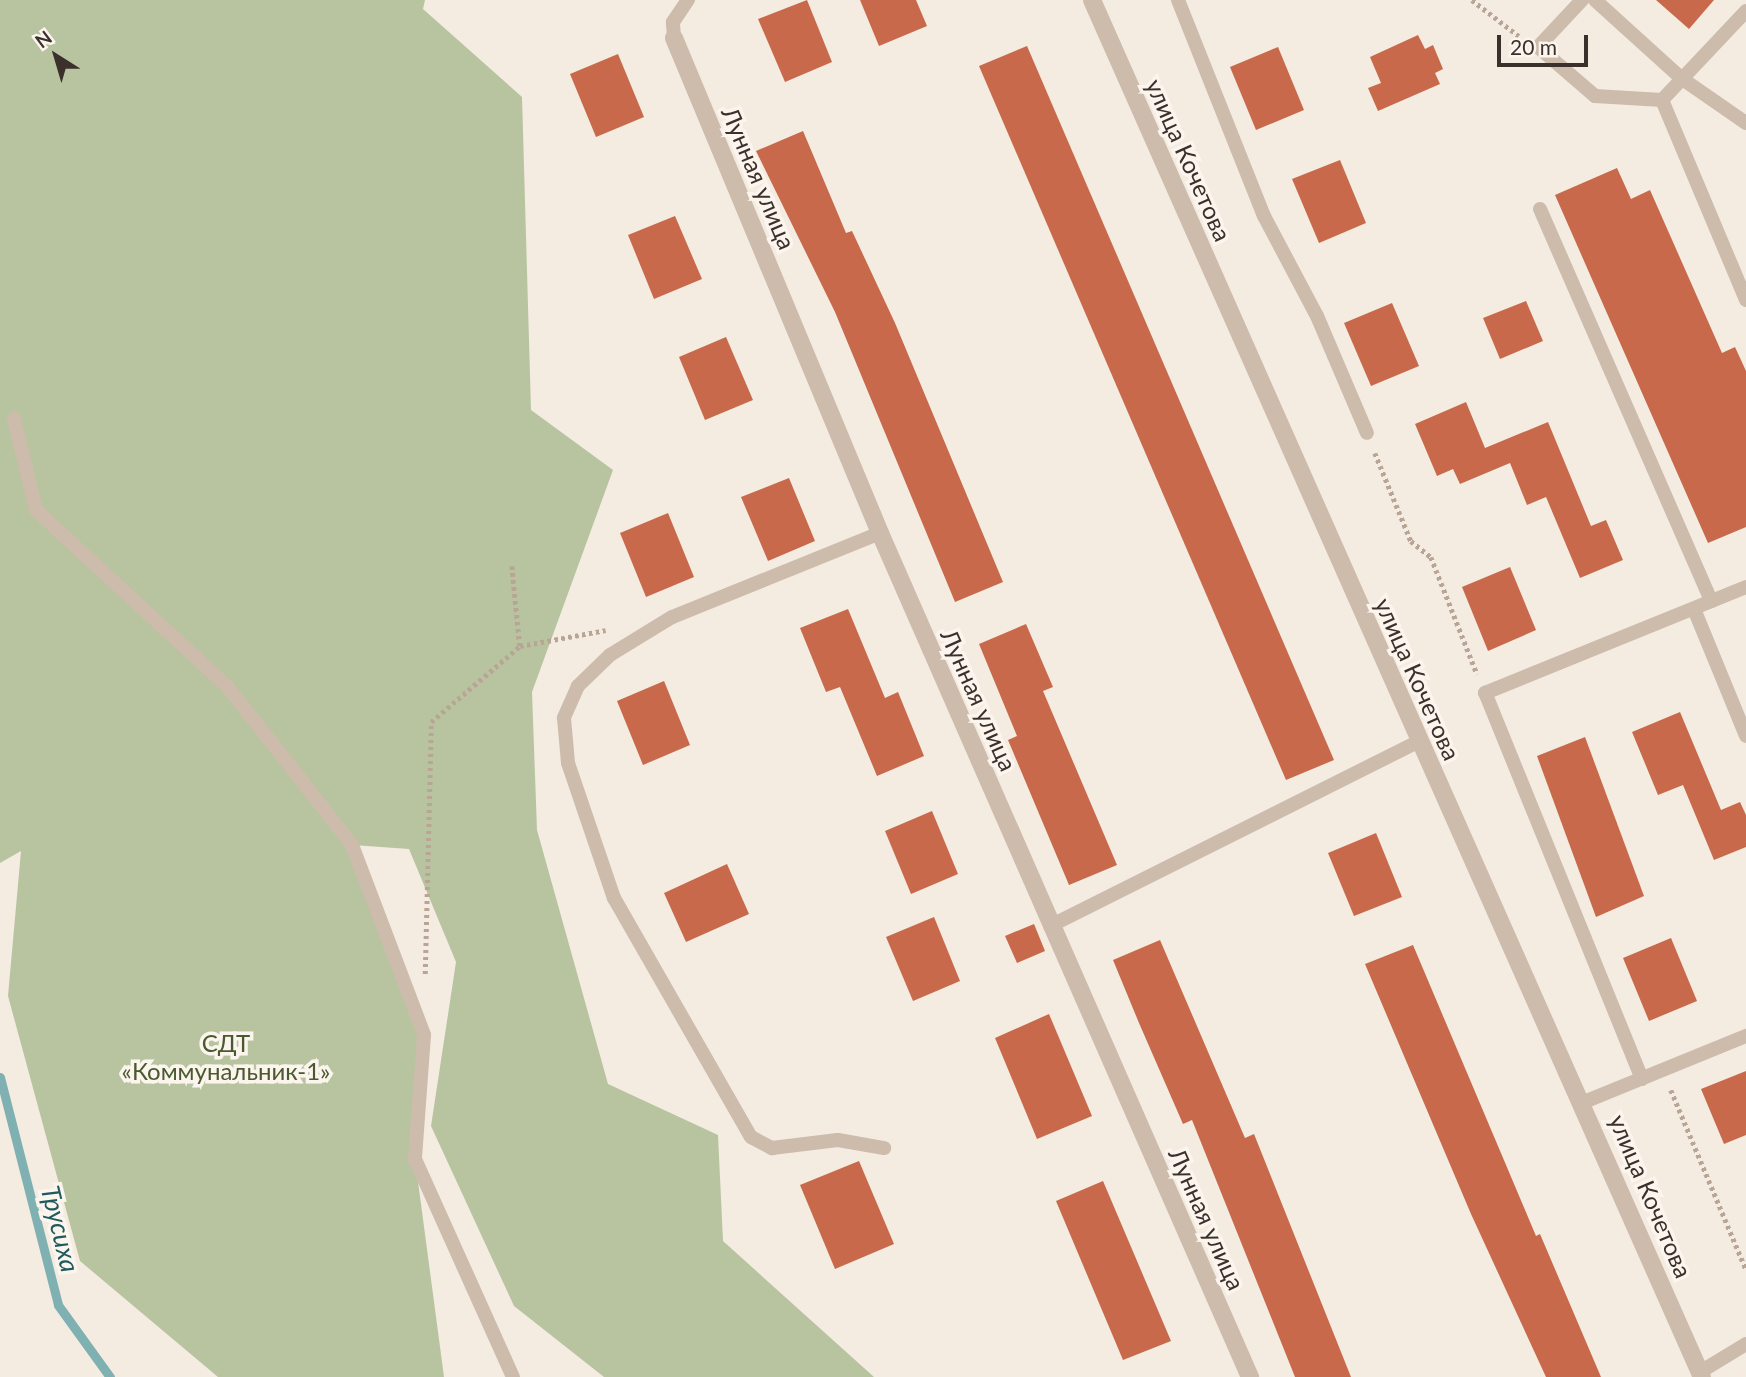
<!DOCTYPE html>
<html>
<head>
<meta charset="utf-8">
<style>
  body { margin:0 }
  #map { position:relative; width:1746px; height:1377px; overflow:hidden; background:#f4ebe1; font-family:Lato,sans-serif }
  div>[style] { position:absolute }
  .green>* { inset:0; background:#b8c4a0 }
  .stream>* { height:9px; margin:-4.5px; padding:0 4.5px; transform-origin:4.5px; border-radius:4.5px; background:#7fb0b2 }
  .building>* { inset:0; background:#c8694b }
  .path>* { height:4.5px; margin-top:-2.25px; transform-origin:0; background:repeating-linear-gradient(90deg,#b9a596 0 3.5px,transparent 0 7px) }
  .service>* { height:14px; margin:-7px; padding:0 7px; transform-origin:7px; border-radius:7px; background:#cdbbac }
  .minor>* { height:18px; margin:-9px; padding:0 9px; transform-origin:9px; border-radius:9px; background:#cdbbac }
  span { translate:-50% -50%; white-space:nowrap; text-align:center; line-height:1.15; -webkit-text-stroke:7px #fbf5ee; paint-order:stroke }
  .street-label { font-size:24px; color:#3b302b }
  .park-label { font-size:24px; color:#4a5a2e }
  .water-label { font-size:26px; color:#1f5a5e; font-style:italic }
  .north { position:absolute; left:21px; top:21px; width:70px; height:70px; -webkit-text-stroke:5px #fbf5ee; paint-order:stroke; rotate:323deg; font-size:19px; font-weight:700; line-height:28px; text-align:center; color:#3b302b }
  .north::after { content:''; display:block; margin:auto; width:24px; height:32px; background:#3b302b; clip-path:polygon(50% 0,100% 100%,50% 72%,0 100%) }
  .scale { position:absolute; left:1497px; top:35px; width:91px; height:32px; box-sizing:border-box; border:4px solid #3b302b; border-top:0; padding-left:9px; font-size:21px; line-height:24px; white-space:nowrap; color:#3b302b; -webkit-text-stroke:5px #fbf5ee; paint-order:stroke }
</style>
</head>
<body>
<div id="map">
  <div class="green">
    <i style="clip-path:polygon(0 0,425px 0,423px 9px,522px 97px,531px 410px,613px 470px,532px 692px,537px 830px,608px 1084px,718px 1135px,723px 1241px,874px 1377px,604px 1377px,514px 1306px,431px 1126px,456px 962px,409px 849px,353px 845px,424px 1035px,415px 1159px,444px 1377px,218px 1377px,80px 1261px,8px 996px,21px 851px,0 863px)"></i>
  </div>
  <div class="stream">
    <i style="left:0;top:1077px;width:235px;rotate:75.7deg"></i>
    <i style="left:58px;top:1305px;width:89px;rotate:54.2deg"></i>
  </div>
  <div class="building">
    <i style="clip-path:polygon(807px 0,832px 62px,785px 82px,758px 19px)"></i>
    <i style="clip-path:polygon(860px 0,916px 0,927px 26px,879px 46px)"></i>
    <i style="clip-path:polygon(1656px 0,1714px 0,1689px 29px)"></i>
    <i style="clip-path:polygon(1418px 35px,1425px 49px,1433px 45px,1443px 69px,1435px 73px,1440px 84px,1378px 111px,1368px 88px,1381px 83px,1370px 57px)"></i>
    <i style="clip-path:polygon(1027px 46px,1334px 760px,1286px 780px,979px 66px)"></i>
    <i style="clip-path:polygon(1278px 47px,1304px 110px,1256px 130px,1230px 67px)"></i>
    <i style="clip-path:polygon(618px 54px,644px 117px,596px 137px,570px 74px)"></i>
    <i style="clip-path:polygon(803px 131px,846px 233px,852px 231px,895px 323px,1003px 582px,955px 602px,835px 312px,756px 151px)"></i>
    <i style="clip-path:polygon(1340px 160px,1366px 223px,1319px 243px,1292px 179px)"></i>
    <i style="clip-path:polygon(1617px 168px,1631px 199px,1650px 190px,1722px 353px,1735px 347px,1746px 371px,1746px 527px,1708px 543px,1555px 195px)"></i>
    <i style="clip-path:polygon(675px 216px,702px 279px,654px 299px,628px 235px)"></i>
    <i style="clip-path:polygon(1526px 301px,1543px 341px,1500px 359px,1483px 318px)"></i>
    <i style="clip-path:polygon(1392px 303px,1419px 366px,1371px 386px,1344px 323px)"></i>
    <i style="clip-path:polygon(726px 337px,753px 400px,705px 420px,679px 357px)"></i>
    <i style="clip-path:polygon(1466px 402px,1485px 448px,1548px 422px,1591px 526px,1606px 520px,1623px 560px,1580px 578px,1546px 497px,1527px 505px,1510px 463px,1460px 484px,1453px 469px,1437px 476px,1415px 424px)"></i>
    <i style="clip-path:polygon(789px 478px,815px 541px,768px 561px,741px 497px)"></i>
    <i style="clip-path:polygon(668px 513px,694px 577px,646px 597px,620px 533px)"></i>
    <i style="clip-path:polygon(1510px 567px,1536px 630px,1488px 651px,1462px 587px)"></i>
    <i style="clip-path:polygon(848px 609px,885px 698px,898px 692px,924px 756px,877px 776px,840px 687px,826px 692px,800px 628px)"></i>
    <i style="clip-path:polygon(1026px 624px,1053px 687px,1043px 691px,1117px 865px,1069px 885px,1008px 740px,1017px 736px,979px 644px)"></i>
    <i style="clip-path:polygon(664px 681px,690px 745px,643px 765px,617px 701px)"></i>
    <i style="clip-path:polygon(1680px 712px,1721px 810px,1740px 802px,1746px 815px,1746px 847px,1714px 860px,1683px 785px,1658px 795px,1632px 732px)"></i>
    <i style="clip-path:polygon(1585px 737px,1644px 896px,1596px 917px,1537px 756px)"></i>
    <i style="clip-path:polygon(932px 811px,958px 874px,911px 894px,885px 831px)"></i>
    <i style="clip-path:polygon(1376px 833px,1402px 897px,1354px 916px,1328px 853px)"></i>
    <i style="clip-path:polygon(727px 864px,749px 914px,686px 942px,664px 893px)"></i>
    <i style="clip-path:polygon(934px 917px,960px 981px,913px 1001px,886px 937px)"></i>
    <i style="clip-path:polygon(1034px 924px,1045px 951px,1017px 963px,1005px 936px)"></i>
    <i style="clip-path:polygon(1671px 938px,1697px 1001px,1649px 1021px,1623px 958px)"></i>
    <i style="clip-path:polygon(1160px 940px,1245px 1138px,1254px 1134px,1351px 1377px,1295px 1377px,1192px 1120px,1183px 1124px,1139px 1023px,1113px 960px)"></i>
    <i style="clip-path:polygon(1413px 945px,1536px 1236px,1540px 1234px,1601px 1377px,1546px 1377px,1471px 1214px,1365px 964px)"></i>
    <i style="clip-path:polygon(1049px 1014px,1092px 1116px,1037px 1139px,995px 1038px)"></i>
    <i style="clip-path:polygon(1746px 1071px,1746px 1135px,1724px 1144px,1701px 1089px)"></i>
    <i style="clip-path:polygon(859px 1161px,894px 1244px,835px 1269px,800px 1185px)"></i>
    <i style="clip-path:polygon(1103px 1181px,1171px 1341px,1123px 1360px,1056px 1201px)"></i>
  </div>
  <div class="path">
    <i style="left:1472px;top:0;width:59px;rotate:37.5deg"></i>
    <i style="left:1375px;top:453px;width:95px;rotate:67.8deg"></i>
    <i style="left:1411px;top:541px;width:26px;rotate:39deg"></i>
    <i style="left:1431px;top:557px;width:126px;rotate:68.5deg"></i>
    <i style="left:512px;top:566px;width:80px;rotate:84.3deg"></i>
    <i style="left:425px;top:974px;width:252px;rotate:-88.6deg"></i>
    <i style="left:431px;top:722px;width:117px;rotate:-40.5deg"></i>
    <i style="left:520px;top:646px;width:87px;rotate:-10.5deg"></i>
    <i style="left:1671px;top:1090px;width:194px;rotate:67.3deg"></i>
  </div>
  <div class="service">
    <i style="left:1178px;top:0;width:232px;rotate:68.3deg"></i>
    <i style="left:1264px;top:216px;width:113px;rotate:62.1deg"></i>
    <i style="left:1317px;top:316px;width:127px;rotate:66.9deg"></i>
    <i style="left:1582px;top:0;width:64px;rotate:133.1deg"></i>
    <i style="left:1538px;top:47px;width:75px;rotate:40.7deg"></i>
    <i style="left:1595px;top:96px;width:67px;rotate:3.4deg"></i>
    <i style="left:1595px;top:0;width:116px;rotate:42.2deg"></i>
    <i style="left:1681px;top:78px;width:79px;rotate:34.7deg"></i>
    <i style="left:1746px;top:11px;width:122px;rotate:133.3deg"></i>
    <i style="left:1662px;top:100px;width:217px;rotate:67.2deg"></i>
    <i style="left:674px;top:38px;width:16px;rotate:-94deg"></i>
    <i style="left:673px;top:22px;width:27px;rotate:-56deg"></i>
    <i style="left:1540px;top:209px;width:428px;rotate:66.4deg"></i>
    <i style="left:14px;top:419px;width:94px;rotate:76.4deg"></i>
    <i style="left:36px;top:510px;width:260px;rotate:42.7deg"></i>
    <i style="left:227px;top:686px;width:202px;rotate:51.8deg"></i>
    <i style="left:352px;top:845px;width:203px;rotate:69.2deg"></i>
    <i style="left:424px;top:1035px;width:124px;rotate:94.2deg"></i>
    <i style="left:415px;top:1159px;width:239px;rotate:65.8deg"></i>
    <i style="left:880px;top:533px;width:224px;rotate:158deg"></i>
    <i style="left:672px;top:617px;width:73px;rotate:148.5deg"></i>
    <i style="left:610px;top:655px;width:45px;rotate:135.9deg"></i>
    <i style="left:578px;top:686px;width:35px;rotate:114deg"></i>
    <i style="left:564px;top:718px;width:45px;rotate:84.9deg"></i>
    <i style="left:568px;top:763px;width:143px;rotate:71.2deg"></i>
    <i style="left:614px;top:898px;width:275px;rotate:60.2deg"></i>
    <i style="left:751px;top:1137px;width:24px;rotate:28deg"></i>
    <i style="left:772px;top:1148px;width:66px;rotate:-6.9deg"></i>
    <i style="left:838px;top:1140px;width:47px;rotate:9.9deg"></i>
    <i style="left:1694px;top:609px;width:137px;rotate:67.7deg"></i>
    <i style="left:1050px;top:926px;width:411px;rotate:-26.6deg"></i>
    <i style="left:1642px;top:1079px;width:417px;rotate:-112.1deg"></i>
    <i style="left:1485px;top:693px;width:282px;rotate:-22.1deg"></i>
    <i style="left:1584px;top:1102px;width:175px;rotate:-22.2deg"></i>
    <i style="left:1700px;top:1372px;width:54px;rotate:-31.3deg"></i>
  </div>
  <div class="minor">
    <i style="left:1092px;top:0;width:1506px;rotate:66.11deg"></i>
    <i style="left:674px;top:38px;width:536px;rotate:67.4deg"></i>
    <i style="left:880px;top:533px;width:922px;rotate:66.33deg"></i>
  </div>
  <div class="street-label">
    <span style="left:1189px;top:160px;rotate:66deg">улица Кочетова</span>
    <span style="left:759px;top:178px;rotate:67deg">Лунная улица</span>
    <span style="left:1418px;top:679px;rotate:66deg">улица Кочетова</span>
    <span style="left:979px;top:700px;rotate:66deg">Лунная улица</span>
    <span style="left:1651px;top:1196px;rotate:67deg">улица Кочетова</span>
    <span style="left:1207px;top:1219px;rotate:66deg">Лунная улица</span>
  </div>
  <div class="park-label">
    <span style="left:226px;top:1057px">СДТ<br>«Коммунальник-1»</span>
  </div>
  <div class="water-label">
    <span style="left:60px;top:1229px;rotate:76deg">Трусиха</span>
  </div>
  <div class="north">N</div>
  <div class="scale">20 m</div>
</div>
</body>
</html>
